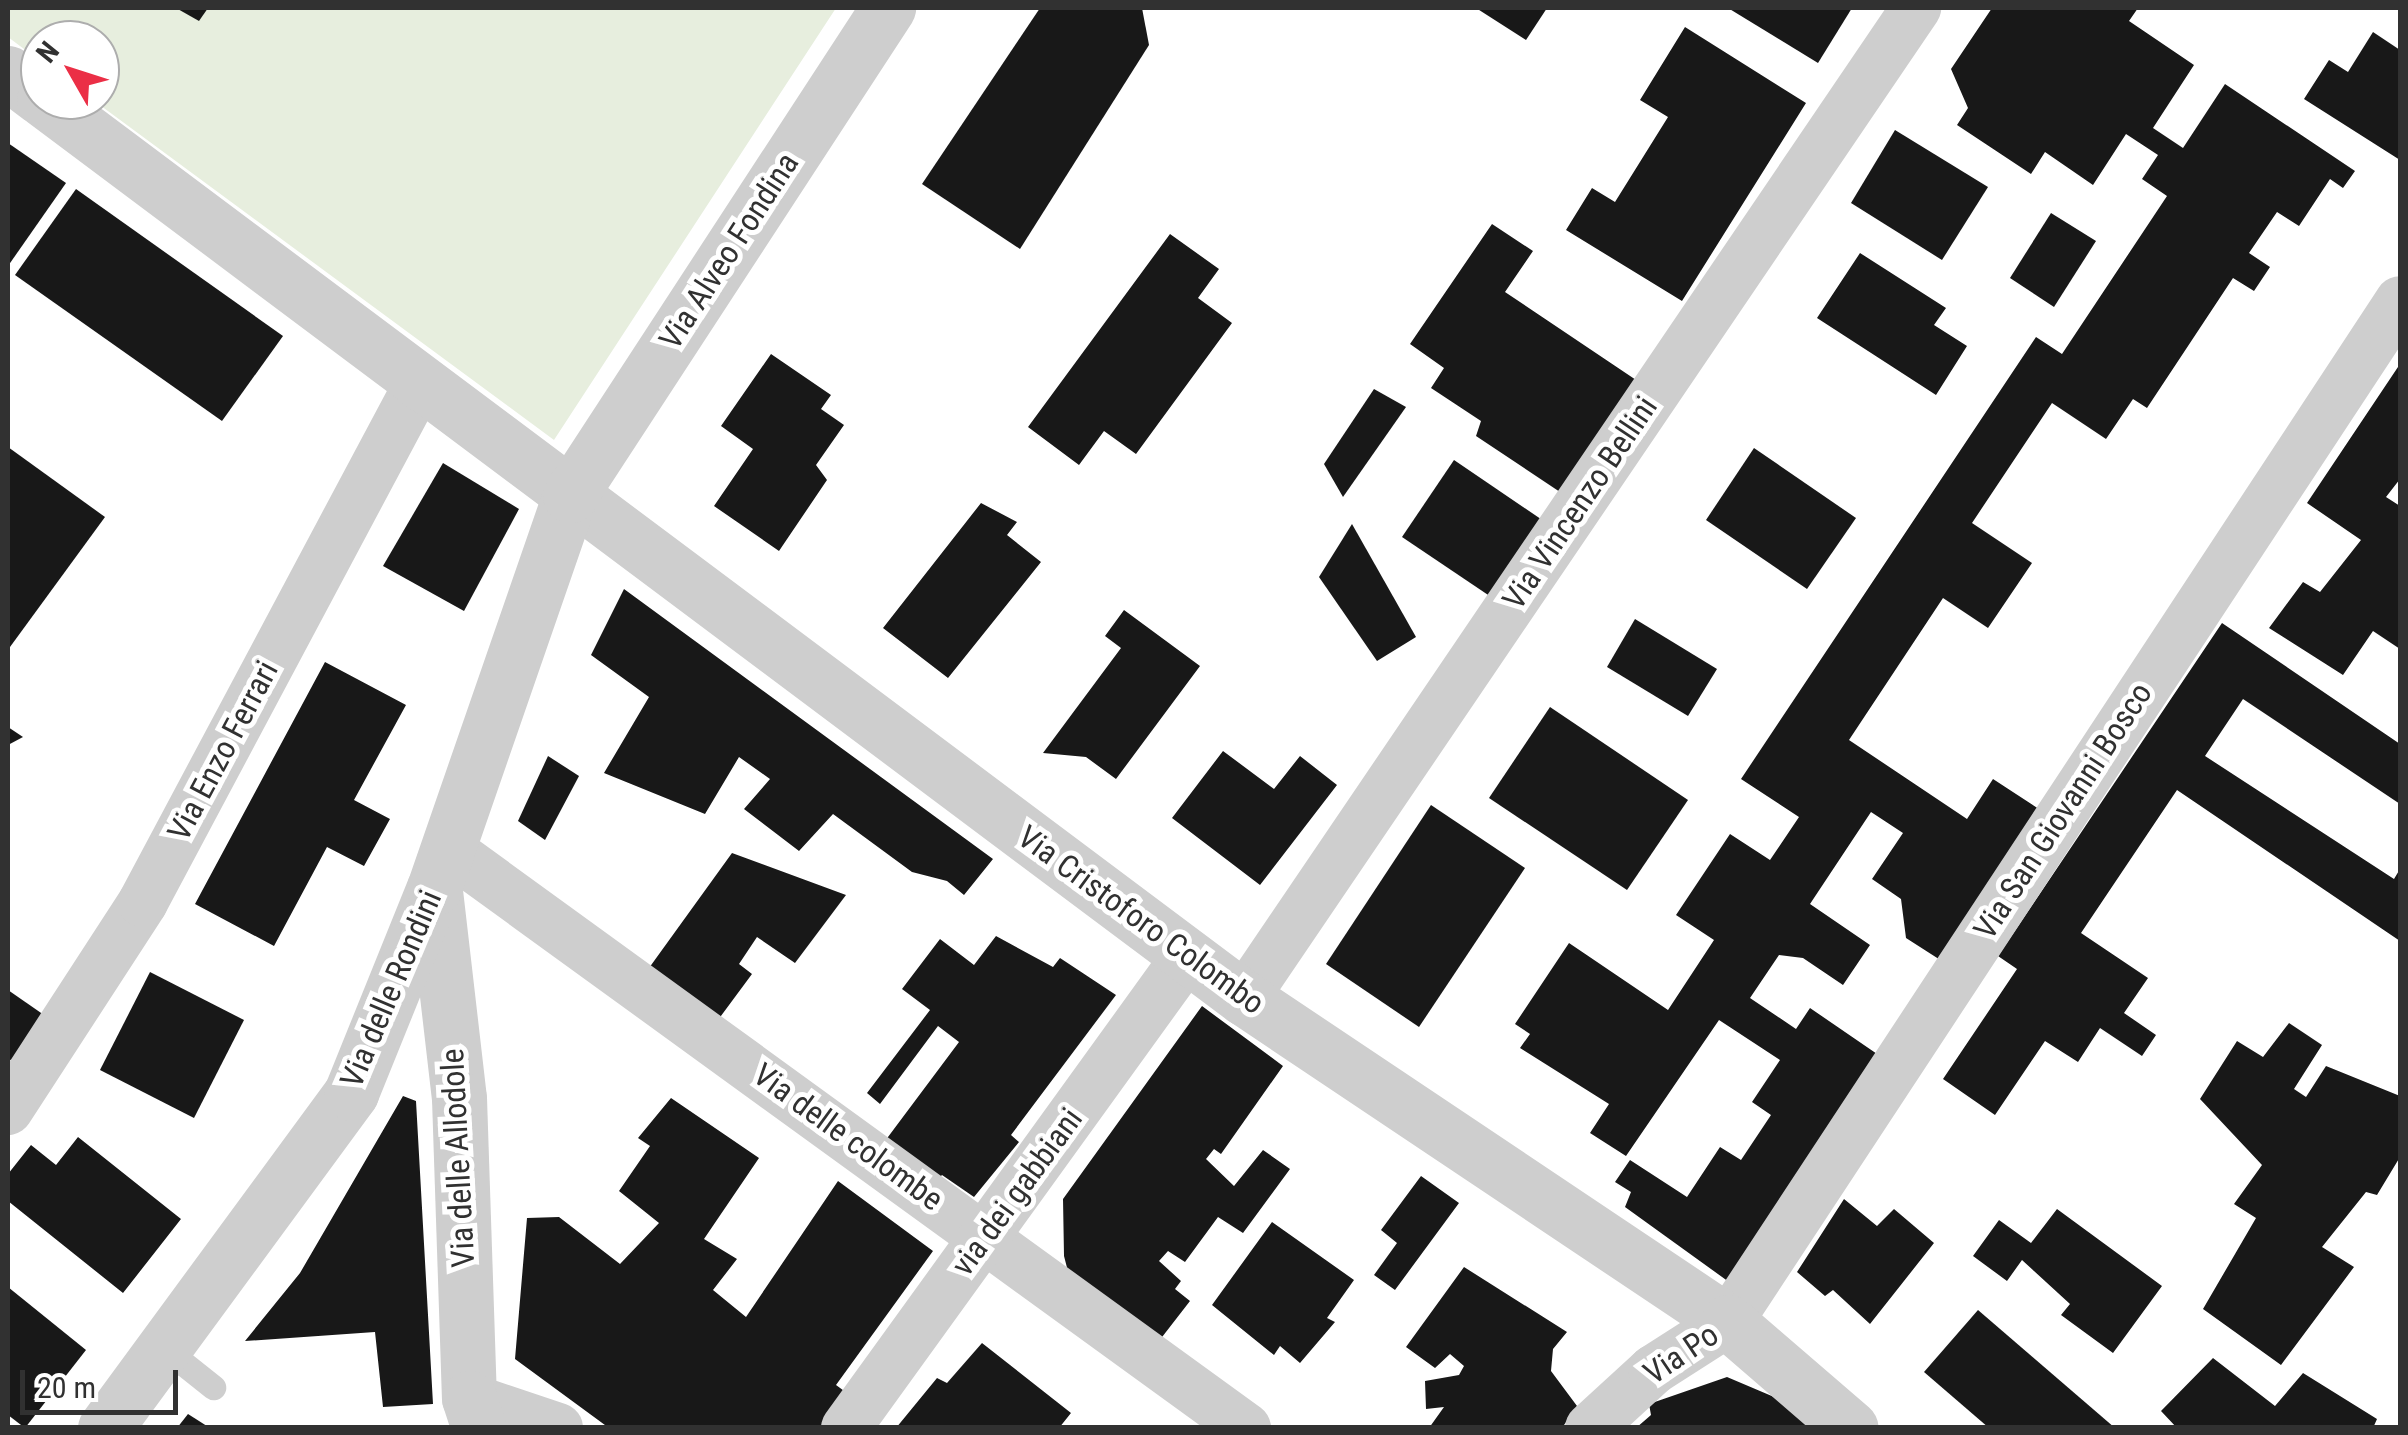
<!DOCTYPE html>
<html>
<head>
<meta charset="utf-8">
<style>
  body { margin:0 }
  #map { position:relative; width:2408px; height:1435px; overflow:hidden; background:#fff; font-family:"Roboto Condensed",sans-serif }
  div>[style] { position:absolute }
  .green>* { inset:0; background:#e7eede }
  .building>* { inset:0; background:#181818 }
  .service>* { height:25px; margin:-12.5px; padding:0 12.5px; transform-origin:12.5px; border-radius:12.5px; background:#cecece }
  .minor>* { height:50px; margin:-25px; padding:0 25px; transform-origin:25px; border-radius:25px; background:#cecece }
  .tertiary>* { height:55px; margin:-27.5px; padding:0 27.5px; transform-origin:27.5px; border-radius:27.5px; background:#cecece }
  span { translate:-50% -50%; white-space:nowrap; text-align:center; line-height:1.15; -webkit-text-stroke:10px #fff; paint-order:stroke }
  .street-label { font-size:32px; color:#313131 }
  .frame { position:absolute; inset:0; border:10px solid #313131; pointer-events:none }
  .north { position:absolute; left:20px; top:20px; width:100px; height:100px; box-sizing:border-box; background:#fff; border:2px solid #adadad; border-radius:50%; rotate:309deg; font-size:28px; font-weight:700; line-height:40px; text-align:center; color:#313131 }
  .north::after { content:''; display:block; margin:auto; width:35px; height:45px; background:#eb2f46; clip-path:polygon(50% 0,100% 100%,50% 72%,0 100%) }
  .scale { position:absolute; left:20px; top:1370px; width:158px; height:45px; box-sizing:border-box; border:5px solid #313131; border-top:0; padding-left:12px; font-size:30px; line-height:35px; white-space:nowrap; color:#313131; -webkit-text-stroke:8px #fff; paint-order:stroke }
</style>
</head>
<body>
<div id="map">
  <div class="green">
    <i style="clip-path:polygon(8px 8px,836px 8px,554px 440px,93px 100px,100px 100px,100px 40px,40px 40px,40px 61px,8px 37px)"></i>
  </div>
  <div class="building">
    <i style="clip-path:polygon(176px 8px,208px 8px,199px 21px)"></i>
    <i style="clip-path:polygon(1040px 8px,1142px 8px,1149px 45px,1020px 249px,922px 184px)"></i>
    <i style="clip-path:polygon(1476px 8px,1547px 8px,1526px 40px)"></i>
    <i style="clip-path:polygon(1728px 8px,1852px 8px,1818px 63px)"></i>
    <i style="clip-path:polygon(1992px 8px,2138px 8px,2129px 21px,2194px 65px,2153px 128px,2183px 148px,2225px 84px,2355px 171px,2343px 188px,2330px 179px,2299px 226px,2277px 212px,2249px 253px,2270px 267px,2254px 291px,2233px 278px,2147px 408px,2133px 399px,2106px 439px,2052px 403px,1972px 523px,2032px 563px,1988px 628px,1943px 598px,1849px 740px,1967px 819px,1993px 779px,2045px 813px,1945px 963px,1906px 938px,1901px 899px,1872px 879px,1903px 833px,1871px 812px,1810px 904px,1870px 945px,1843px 985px,1803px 958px,1779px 955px,1750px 998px,1796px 1029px,1810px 1008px,1880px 1056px,1729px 1282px,1625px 1207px,1631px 1192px,1615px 1182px,1630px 1160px,1687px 1197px,1720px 1147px,1741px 1160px,1771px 1115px,1752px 1102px,1780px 1060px,1719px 1020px,1626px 1156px,1590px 1133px,1609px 1104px,1520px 1048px,1530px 1034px,1515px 1024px,1569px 943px,1668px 1010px,1714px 940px,1676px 915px,1730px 834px,1770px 860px,1799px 817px,1741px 779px,2036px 337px,2062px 354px,2167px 196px,2142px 179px,2158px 155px,2126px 134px,2093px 185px,2045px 152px,2031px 174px,1957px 125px,1968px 108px,1951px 69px)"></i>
    <i style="clip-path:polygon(1685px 27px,1806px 103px,1682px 301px,1566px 230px,1592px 188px,1615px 202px,1668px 117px,1640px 100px)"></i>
    <i style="clip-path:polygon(2373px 32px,2400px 50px,2400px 160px,2304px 99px,2329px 60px,2348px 72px)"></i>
    <i style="clip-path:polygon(1895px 130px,1988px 187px,1942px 260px,1851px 203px)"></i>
    <i style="clip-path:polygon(8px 143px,66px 183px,8px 266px)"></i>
    <i style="clip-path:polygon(76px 189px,283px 336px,222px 421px,15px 275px)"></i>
    <i style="clip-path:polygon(2051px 213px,2096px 241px,2054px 307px,2010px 278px)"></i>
    <i style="clip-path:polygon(1492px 224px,1533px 251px,1505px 292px,1645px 386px,1569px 498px,1476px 436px,1481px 421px,1431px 388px,1444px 368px,1410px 344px)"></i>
    <i style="clip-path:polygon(1170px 234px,1219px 269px,1198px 298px,1232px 323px,1136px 454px,1104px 431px,1079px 465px,1028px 427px)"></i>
    <i style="clip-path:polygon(1860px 253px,1946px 308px,1934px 325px,1967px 346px,1936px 395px,1817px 318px)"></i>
    <i style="clip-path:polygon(771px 354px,831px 395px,821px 409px,844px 425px,816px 465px,827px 480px,779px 551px,714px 506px,753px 449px,721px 426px)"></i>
    <i style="clip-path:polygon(2400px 364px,2400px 479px,2386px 497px,2400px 506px,2400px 649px,2373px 631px,2343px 675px,2269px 628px,2303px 582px,2320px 592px,2361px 540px,2307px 503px)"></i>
    <i style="clip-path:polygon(1374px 389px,1406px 407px,1343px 497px,1324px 464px)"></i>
    <i style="clip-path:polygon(8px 447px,105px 517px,10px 647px,8px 645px)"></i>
    <i style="clip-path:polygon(1754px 448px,1856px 518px,1807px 589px,1706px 520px)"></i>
    <i style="clip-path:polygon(1454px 460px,1557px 530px,1506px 607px,1402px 537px)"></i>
    <i style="clip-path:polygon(443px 463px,519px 509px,464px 611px,383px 566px)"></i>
    <i style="clip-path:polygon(981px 503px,1017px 522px,1007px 535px,1041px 562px,948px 678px,883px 628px)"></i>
    <i style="clip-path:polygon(1352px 524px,1416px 637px,1377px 661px,1319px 577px)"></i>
    <i style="clip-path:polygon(624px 589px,993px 859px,964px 895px,947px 881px,912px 872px,833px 814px,799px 851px,744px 809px,770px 779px,739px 757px,705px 814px,604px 773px,649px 697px,591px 655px)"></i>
    <i style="clip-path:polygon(1124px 610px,1200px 666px,1116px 779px,1086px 757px,1043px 753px,1121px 648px,1105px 636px)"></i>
    <i style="clip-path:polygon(1635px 619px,1717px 669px,1688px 716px,1607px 667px)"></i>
    <i style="clip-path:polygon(2222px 623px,2400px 744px,2400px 804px,2243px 699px,2205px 756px,2394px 879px,2400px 869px,2400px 941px,2177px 790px,2081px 933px,2148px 978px,2124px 1013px,2156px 1035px,2142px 1056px,2100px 1028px,2078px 1062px,2045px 1041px,1995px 1115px,1943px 1079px,2017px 969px,1998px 956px)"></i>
    <i style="clip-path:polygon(325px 662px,406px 705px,354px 800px,390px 819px,364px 866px,327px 847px,274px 946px,195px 904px)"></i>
    <i style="clip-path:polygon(1550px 707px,1688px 800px,1627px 890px,1489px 798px)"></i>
    <i style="clip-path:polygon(8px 727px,23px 737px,8px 745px)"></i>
    <i style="clip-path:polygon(1223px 751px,1274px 789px,1300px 756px,1337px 785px,1260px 885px,1172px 818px)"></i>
    <i style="clip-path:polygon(548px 756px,579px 776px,545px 840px,518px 821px)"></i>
    <i style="clip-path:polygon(1431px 805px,1525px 868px,1419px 1027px,1326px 964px)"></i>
    <i style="clip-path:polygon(732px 853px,846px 895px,795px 963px,757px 937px,739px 964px,752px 974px,715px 1024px,649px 968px)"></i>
    <i style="clip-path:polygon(996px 936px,1053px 967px,1060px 958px,1116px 995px,1011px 1135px,1019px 1142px,974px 1197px,942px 1175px,935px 1182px,885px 1141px,959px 1042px,938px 1026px,880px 1104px,867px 1093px,930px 1010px,902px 989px,940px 939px,974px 965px)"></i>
    <i style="clip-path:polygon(150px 972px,244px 1020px,194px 1118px,100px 1070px)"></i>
    <i style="clip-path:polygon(8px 990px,44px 1015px,13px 1062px,8px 1058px)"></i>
    <i style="clip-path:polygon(1202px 1006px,1283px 1066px,1221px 1154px,1214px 1149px,1206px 1159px,1234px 1186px,1263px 1150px,1290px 1169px,1243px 1233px,1218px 1217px,1185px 1262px,1168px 1251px,1159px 1261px,1181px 1281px,1175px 1289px,1190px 1301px,1152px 1350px,1073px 1291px,1064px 1256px,1063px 1199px)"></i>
    <i style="clip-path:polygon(2289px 1023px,2322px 1045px,2294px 1089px,2306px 1097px,2326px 1066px,2400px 1096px,2400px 1157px,2377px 1195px,2366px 1192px,2322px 1247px,2354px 1267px,2281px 1365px,2203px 1309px,2256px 1218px,2234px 1204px,2262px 1165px,2200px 1099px,2237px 1041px,2263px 1057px)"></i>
    <i style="clip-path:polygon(403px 1096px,416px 1101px,433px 1404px,383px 1407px,375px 1332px,245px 1341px,300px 1273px)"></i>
    <i style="clip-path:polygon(671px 1098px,759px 1158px,704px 1239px,737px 1259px,713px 1290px,746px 1317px,838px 1181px,933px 1251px,836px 1385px,851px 1396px,827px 1428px,609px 1428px,515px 1359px,527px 1218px,559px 1217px,620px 1264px,659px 1223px,619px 1191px,650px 1146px,638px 1138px)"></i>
    <i style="clip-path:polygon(78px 1137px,181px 1219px,123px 1293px,8px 1201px,8px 1174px,31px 1145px,56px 1165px)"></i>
    <i style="clip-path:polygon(1421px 1176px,1459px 1203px,1395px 1290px,1374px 1275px,1397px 1243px,1381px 1230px)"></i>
    <i style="clip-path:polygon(1844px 1199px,1877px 1226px,1894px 1209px,1934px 1243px,1870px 1324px,1833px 1290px,1825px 1296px,1797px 1272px)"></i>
    <i style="clip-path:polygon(2057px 1209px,2162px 1286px,2113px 1353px,2061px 1315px,2070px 1304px,2022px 1260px,2007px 1281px,1973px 1256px,1999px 1220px,2031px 1243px)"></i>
    <i style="clip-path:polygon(1272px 1222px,1354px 1280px,1327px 1318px,1335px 1322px,1300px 1363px,1280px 1346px,1274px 1355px,1212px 1305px)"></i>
    <i style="clip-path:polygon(1464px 1267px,1567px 1332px,1553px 1349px,1551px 1371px,1577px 1406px,1562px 1428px,1429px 1428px,1444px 1407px,1426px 1409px,1425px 1381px,1459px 1375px,1464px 1366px,1450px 1354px,1435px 1368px,1406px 1347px)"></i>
    <i style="clip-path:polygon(8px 1287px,86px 1350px,25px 1428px,8px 1415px)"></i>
    <i style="clip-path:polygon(1978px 1310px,2115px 1428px,1989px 1428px,1924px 1372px)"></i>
    <i style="clip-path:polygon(982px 1343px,1071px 1413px,1059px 1428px,896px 1428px,937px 1378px,947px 1383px)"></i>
    <i style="clip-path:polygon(2213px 1358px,2275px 1406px,2303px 1373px,2377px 1419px,2373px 1428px,2177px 1428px,2161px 1411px)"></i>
    <i style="clip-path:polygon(1727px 1377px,1788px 1403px,1814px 1428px,1636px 1428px,1651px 1415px,1649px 1404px)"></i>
    <i style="clip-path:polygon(188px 1414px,210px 1428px,177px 1428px)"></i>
  </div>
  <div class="service">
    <i style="left:164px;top:1348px;width:63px;rotate:38.5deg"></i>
  </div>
  <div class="minor">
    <i style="left:448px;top:849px;width:986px;rotate:35.96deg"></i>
    <i style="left:1244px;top:998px;width:1197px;rotate:-55.83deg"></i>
    <i style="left:8px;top:1110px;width:248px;rotate:-57deg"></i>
    <i style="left:143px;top:902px;width:589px;rotate:-61.96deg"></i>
    <i style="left:469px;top:1398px;width:94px;rotate:18.6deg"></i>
    <i style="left:846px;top:1428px;width:582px;rotate:-54.15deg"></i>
    <i style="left:1590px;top:1428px;width:86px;rotate:-42.6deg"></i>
    <i style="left:1653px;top:1370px;width:89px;rotate:-32.6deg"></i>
    <i style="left:1728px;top:1322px;width:1222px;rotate:-56.65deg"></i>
  </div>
  <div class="tertiary">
    <i style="left:8px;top:73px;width:40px;rotate:37deg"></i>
    <i style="left:44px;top:100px;width:1499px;rotate:36.81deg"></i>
    <i style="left:1244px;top:998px;width:582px;rotate:33.8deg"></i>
    <i style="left:1728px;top:1322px;width:162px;rotate:40.8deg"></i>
    <i style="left:435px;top:891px;width:208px;rotate:83.4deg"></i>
    <i style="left:459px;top:1098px;width:300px;rotate:88.1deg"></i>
    <i style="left:469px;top:1398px;width:32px;rotate:72deg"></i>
    <i style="left:105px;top:1428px;width:416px;rotate:-53.7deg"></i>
    <i style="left:351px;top:1093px;width:221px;rotate:-68deg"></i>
    <i style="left:434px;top:888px;width:416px;rotate:-70.9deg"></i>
    <i style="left:570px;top:495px;width:582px;rotate:-56.86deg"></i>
  </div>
  <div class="street-label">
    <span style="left:729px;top:251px;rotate:-57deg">Via Alveo Fondina</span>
    <span style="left:1580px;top:503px;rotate:-56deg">Via Vincenzo Bellini</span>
    <span style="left:223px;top:751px;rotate:-62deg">Via Enzo Ferrari</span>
    <span style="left:2063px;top:811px;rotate:-57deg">Via San Giovanni Bosco</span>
    <span style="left:1141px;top:920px;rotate:36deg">Via Cristoforo Colombo</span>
    <span style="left:391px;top:989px;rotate:-67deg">Via delle Rondini</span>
    <span style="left:848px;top:1137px;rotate:36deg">Via delle colombe</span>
    <span style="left:458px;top:1158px;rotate:-93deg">Via delle Allodole</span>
    <span style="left:1017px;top:1192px;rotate:-54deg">via dei gabbiani</span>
    <span style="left:1681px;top:1354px;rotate:-34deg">Via Po</span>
  </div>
  <div class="frame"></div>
  <div class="north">N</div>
  <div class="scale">20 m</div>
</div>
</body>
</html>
